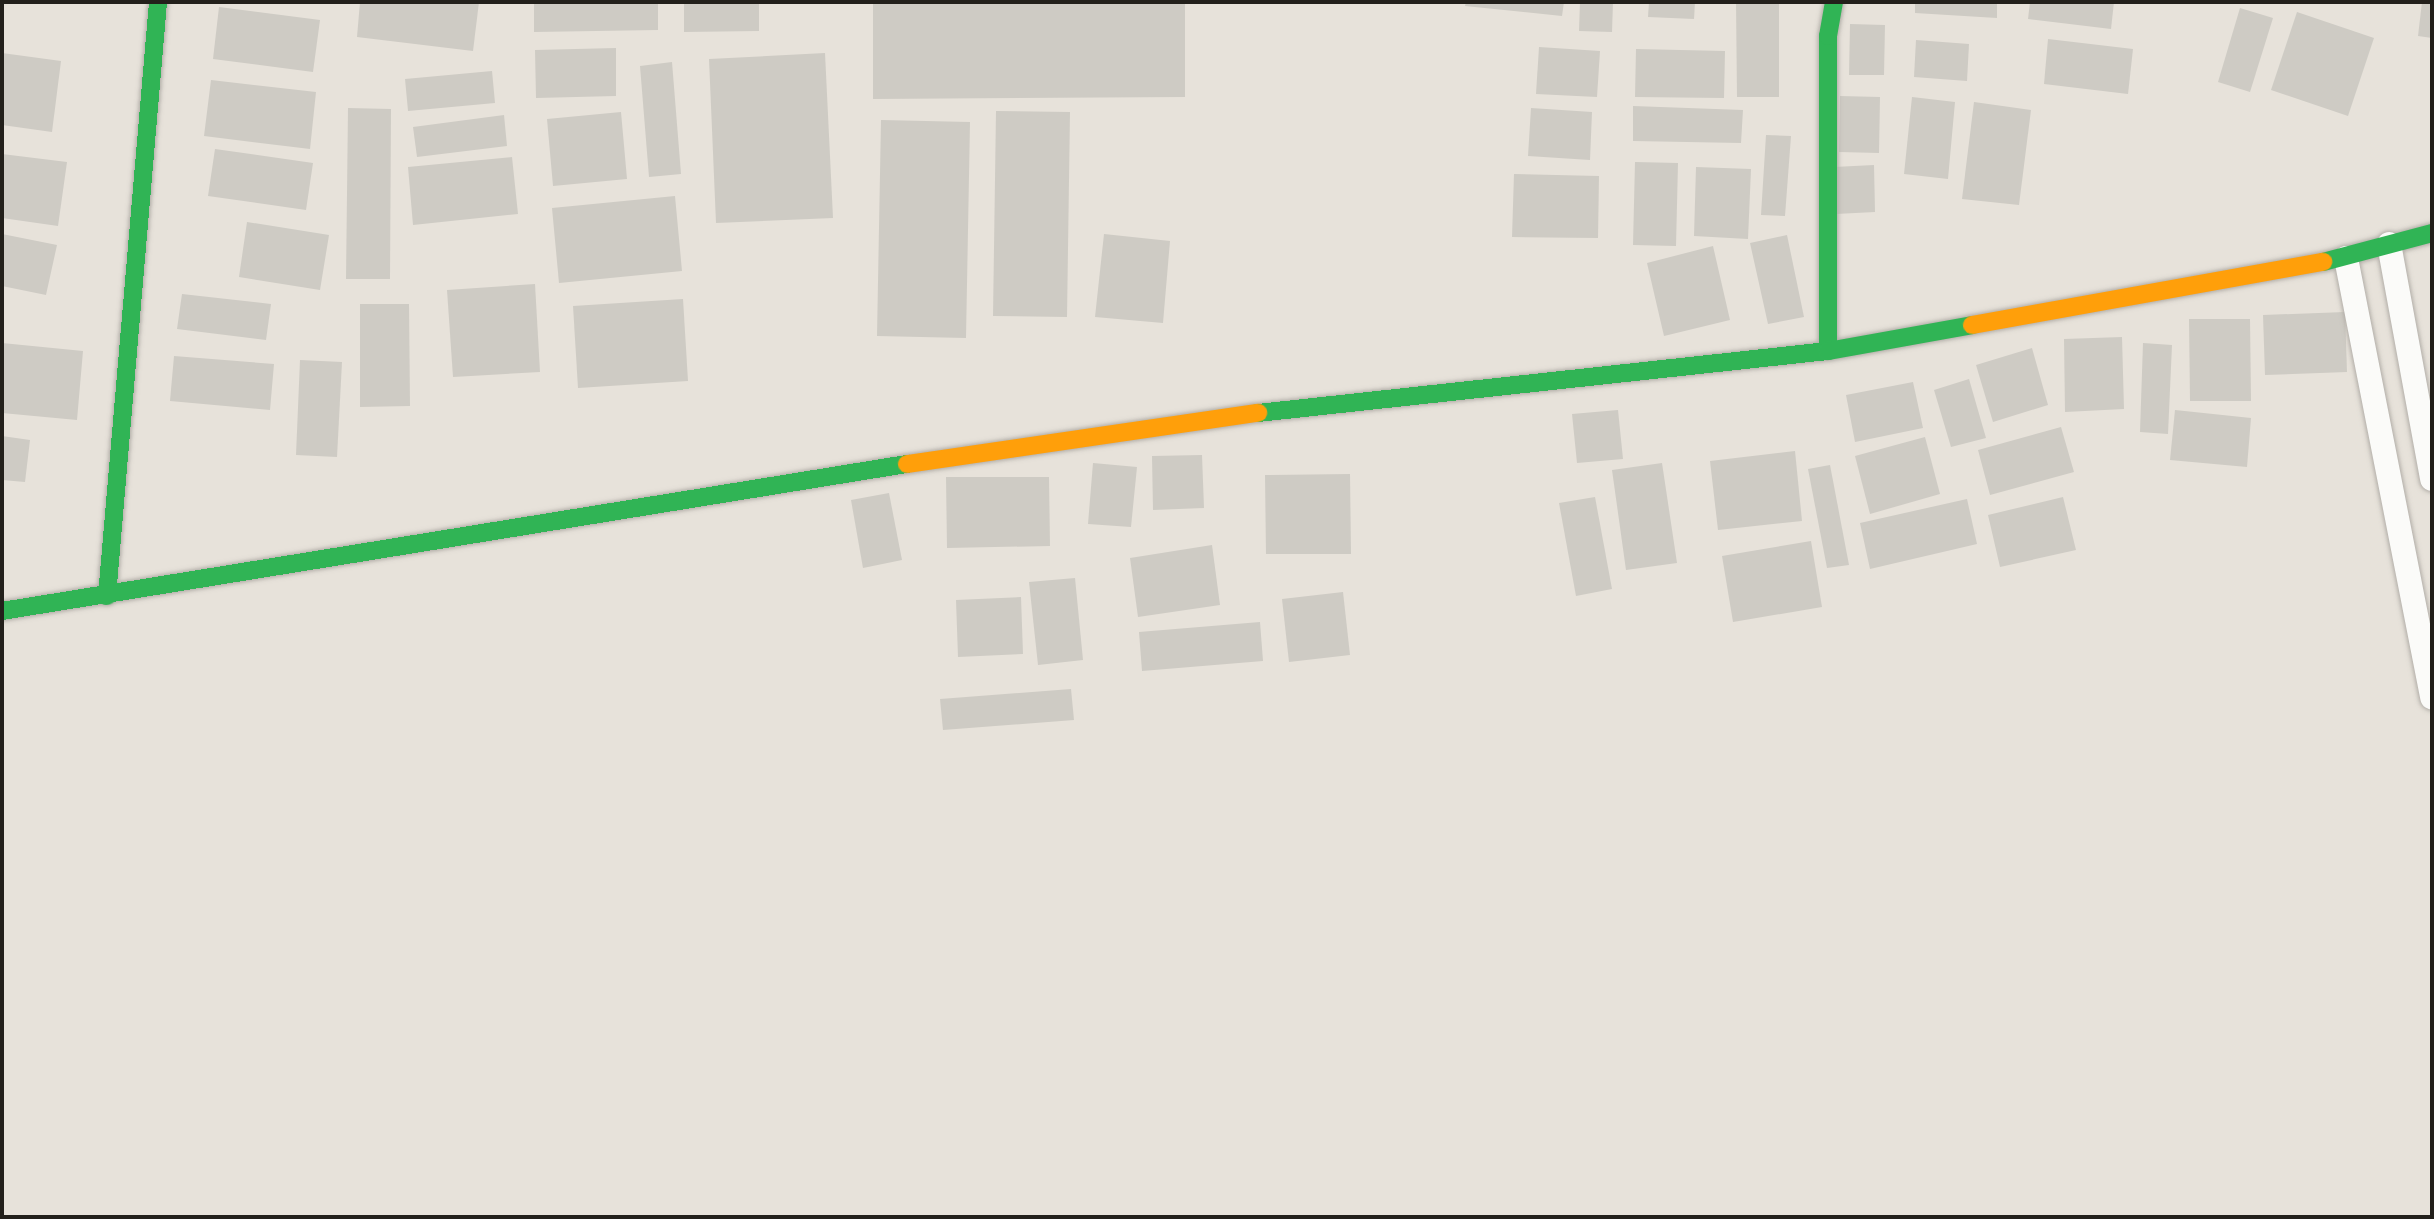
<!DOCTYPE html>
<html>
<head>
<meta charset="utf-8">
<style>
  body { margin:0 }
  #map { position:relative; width:2434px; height:1219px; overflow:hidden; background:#e7e2da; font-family:Karla,sans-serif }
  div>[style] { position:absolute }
  .building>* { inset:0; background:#cecbc4 }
  .roads { filter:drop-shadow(0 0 2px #b2aea8) drop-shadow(0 0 2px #b2aea8) }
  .lane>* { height:24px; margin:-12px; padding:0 12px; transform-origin:12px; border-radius:12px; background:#fbfbf9 }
  .fast>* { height:18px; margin:-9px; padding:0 9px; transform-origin:9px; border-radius:9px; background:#30b455 }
  .slow>* { height:18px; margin:-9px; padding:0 9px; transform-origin:9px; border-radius:9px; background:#ff9f0a }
  span { translate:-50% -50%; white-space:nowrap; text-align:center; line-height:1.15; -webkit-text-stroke:6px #fff; paint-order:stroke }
  .frame { position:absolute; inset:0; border:4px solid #23201b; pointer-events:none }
</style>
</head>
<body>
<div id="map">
  <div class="building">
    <i style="clip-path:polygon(360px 2px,479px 2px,473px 51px,357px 37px)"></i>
    <i style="clip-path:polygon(534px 2px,658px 2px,658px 30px,534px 32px)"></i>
    <i style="clip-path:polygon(684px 2px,759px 2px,759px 31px,684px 32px)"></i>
    <i style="clip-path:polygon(873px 2px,1185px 2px,1185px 97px,873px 99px)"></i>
    <i style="clip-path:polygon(1466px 2px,1564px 2px,1562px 16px,1465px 6px)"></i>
    <i style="clip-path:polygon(1580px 2px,1613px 2px,1612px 32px,1579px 31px)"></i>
    <i style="clip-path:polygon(1649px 2px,1695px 2px,1694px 19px,1648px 17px)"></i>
    <i style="clip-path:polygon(1736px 2px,1779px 2px,1779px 97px,1737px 97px)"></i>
    <i style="clip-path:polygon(1915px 2px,1997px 2px,1997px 18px,1915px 13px)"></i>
    <i style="clip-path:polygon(2030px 2px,2114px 2px,2111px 29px,2028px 19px)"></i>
    <i style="clip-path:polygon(2422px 2px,2432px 2px,2432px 38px,2418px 36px)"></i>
    <i style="clip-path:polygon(219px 7px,320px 20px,313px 72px,213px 59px)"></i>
    <i style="clip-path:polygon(2240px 8px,2273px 18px,2250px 92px,2218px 82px)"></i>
    <i style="clip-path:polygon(2297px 12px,2374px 38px,2348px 116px,2271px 90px)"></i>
    <i style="clip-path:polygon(1850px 24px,1885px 25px,1884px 75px,1849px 75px)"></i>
    <i style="clip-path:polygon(2048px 39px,2133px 49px,2128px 94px,2044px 84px)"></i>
    <i style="clip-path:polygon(1916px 40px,1969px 44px,1967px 81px,1914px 77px)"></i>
    <i style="clip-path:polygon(1539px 47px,1600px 51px,1597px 97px,1536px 94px)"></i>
    <i style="clip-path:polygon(616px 48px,616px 96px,536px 98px,535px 50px)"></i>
    <i style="clip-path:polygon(1636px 49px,1725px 51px,1724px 98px,1635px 97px)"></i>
    <i style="clip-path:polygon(2px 53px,61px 61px,52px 132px,2px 125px)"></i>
    <i style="clip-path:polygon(825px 53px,833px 218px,716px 223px,709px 59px)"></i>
    <i style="clip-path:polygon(672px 62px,681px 174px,649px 177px,640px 66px)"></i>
    <i style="clip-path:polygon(492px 71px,495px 103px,408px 111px,405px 79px)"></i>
    <i style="clip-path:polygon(211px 80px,316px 92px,310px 149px,204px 136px)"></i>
    <i style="clip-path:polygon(1840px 96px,1880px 97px,1879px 153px,1839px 152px)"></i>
    <i style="clip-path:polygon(1912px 97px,1955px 102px,1948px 179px,1904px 174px)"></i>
    <i style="clip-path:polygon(1974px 102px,2031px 110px,2019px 205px,1962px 199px)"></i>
    <i style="clip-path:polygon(1633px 106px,1743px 110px,1741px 143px,1633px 141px)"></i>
    <i style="clip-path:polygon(348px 108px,391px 109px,390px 279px,346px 279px)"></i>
    <i style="clip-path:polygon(1531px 108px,1592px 112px,1590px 160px,1528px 156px)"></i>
    <i style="clip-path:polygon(996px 111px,1070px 112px,1067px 317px,993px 316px)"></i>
    <i style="clip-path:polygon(621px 112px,627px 179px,553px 186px,547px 119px)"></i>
    <i style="clip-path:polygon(504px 115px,507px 146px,417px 157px,413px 127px)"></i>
    <i style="clip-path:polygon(881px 120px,970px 122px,966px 338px,877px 336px)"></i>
    <i style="clip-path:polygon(1766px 135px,1791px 136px,1785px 216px,1761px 215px)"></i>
    <i style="clip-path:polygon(215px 149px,313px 163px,306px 210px,208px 196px)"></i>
    <i style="clip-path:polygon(2px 154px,67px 162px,58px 226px,2px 218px)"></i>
    <i style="clip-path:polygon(512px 157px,518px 214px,413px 225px,408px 167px)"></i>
    <i style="clip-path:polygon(1635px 162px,1678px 163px,1676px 246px,1633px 245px)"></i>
    <i style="clip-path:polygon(1874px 165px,1875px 212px,1836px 214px,1834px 167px)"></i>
    <i style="clip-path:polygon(1696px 167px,1751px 169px,1748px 239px,1694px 236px)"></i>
    <i style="clip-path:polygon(1514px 174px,1599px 176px,1598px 238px,1512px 237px)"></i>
    <i style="clip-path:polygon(675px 196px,682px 271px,559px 283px,552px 208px)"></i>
    <i style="clip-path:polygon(247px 222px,329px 235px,320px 290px,239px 277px)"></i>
    <i style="clip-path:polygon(2px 234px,57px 245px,46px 295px,2px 286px)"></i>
    <i style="clip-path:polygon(1104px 234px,1170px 241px,1163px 323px,1095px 317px)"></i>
    <i style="clip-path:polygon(1787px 235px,1804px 317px,1768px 324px,1750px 243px)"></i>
    <i style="clip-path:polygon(1713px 246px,1730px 320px,1664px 336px,1647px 263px)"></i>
    <i style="clip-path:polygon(535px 284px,540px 372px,453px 377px,447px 290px)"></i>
    <i style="clip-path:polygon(182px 294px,271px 304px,266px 340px,177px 329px)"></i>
    <i style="clip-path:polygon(683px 299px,688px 381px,578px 388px,573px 306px)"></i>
    <i style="clip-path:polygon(360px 304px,409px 304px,410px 406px,360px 407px)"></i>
    <i style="clip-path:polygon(2345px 312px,2347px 372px,2265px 375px,2263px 315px)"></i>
    <i style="clip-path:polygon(2189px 319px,2250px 319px,2251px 401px,2190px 401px)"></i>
    <i style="clip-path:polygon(2122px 337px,2124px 409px,2065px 412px,2064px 339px)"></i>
    <i style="clip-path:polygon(2px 343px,83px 351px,77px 420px,2px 413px)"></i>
    <i style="clip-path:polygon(2143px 343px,2172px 345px,2168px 434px,2140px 432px)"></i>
    <i style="clip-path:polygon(2032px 348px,2048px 405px,1993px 422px,1976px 365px)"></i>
    <i style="clip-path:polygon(174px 356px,274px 364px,270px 410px,170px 401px)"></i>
    <i style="clip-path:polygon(300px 360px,342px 362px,337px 457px,296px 455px)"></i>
    <i style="clip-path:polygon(1969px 379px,1986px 438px,1951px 447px,1934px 390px)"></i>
    <i style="clip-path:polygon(1913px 382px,1923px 428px,1855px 442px,1846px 395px)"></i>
    <i style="clip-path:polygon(1618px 410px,1623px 459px,1577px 463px,1572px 414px)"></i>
    <i style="clip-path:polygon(2175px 410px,2251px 418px,2247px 467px,2170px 460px)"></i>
    <i style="clip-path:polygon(2061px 427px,2074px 472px,1990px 495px,1978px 450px)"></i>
    <i style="clip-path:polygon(2px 436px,30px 440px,25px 482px,2px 480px)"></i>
    <i style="clip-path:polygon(1925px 437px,1940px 494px,1870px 514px,1855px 456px)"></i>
    <i style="clip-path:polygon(1795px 451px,1802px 521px,1718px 530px,1710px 461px)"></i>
    <i style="clip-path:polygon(1202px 455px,1204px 508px,1153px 510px,1152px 456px)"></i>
    <i style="clip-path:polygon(1093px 463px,1137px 467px,1131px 527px,1088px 524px)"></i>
    <i style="clip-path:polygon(1662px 463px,1677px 563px,1626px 570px,1612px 470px)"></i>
    <i style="clip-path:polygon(1830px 465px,1849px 565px,1827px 568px,1808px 469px)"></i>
    <i style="clip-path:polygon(1350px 474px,1351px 554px,1266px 554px,1265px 475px)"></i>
    <i style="clip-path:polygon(946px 477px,1049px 477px,1050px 546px,947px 548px)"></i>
    <i style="clip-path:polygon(889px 493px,902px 560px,863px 568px,851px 500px)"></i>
    <i style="clip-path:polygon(1595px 497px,1612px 589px,1576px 596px,1559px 503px)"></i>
    <i style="clip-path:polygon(2063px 497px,2076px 550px,2000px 567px,1988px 515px)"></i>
    <i style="clip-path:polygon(1967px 499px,1977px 544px,1870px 569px,1860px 523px)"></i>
    <i style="clip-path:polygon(1811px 541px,1822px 607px,1733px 622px,1722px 556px)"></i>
    <i style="clip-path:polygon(1212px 545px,1220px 605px,1138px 617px,1130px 558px)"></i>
    <i style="clip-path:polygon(1075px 578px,1083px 660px,1038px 665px,1029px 582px)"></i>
    <i style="clip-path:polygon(1343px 592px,1350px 655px,1289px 662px,1282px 599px)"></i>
    <i style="clip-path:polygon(1021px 597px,1023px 654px,958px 657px,956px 600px)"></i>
    <i style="clip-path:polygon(1260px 622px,1263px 661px,1142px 671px,1139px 632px)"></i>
    <i style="clip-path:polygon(1071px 689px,1074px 720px,943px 730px,940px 699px)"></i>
  </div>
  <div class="roads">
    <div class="lane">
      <i style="left:2389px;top:244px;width:239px;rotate:79.6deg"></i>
      <i style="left:2346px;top:258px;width:448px;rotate:78.9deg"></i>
    </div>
    <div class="fast">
      <i style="left:2323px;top:262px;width:113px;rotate:-14.9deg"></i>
      <i style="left:1828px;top:351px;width:315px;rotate:-90deg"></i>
      <i style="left:1828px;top:36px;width:35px;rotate:-80deg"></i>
      <i style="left:1258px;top:413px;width:573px;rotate:-6.21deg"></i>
      <i style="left:1828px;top:351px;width:146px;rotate:-10.2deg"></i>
      <i style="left:107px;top:596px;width:596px;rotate:-85.09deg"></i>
      <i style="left:2px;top:611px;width:917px;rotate:-9.23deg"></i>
    </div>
    <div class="slow">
      <i style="left:1972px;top:325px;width:357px;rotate:-10.2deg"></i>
      <i style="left:907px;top:464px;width:355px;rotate:-8.3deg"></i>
    </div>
  </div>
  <div class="frame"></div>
</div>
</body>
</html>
